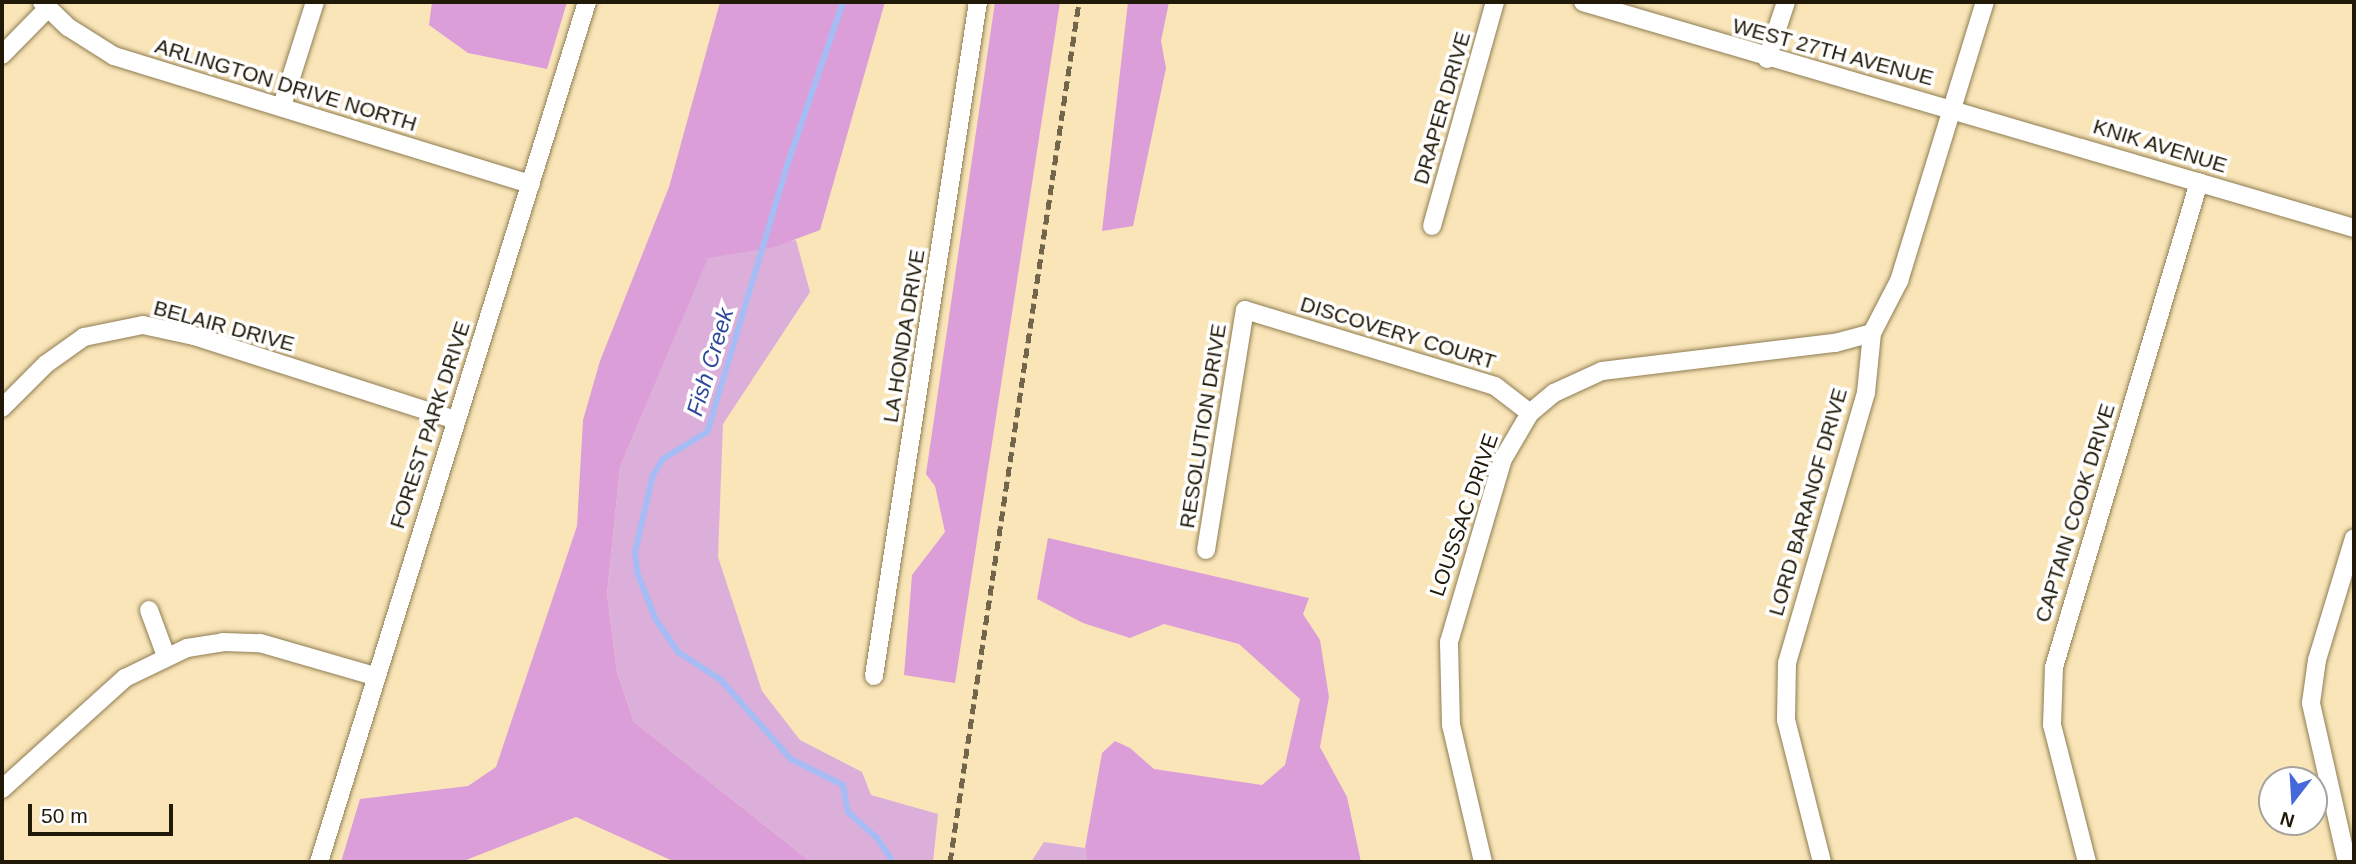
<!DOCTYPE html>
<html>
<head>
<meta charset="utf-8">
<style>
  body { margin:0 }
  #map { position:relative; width:2356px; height:864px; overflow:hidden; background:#f9e5b8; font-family:Arial,sans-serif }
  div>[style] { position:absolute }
  .green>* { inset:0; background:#dcafda }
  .forest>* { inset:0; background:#db9ed9 }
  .stream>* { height:6px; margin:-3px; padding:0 3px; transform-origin:3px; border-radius:3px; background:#a5bcf4 }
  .roads { filter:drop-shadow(0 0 2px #8f7d53) drop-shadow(0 0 2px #8f7d53) }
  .minor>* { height:18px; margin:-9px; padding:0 9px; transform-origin:9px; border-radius:9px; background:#fff }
  .rail>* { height:5px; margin-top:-2.5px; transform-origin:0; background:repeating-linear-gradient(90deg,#72664a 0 10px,transparent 0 15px) }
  span { translate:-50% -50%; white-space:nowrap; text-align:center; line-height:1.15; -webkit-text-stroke:7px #fff; paint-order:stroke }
  .street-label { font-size:21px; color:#201908 }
  .water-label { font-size:23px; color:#2f4899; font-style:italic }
  .frame { position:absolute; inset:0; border:4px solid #201908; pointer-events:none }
  .north { position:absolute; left:2258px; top:766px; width:70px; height:70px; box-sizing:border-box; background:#fff; border:2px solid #a6a39c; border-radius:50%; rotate:197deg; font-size:19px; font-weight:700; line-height:28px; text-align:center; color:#201908 }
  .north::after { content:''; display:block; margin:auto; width:24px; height:32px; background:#4568db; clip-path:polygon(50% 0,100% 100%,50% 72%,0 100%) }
  .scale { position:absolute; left:28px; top:804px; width:145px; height:32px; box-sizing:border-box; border:4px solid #201908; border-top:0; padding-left:9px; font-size:21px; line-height:24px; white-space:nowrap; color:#201908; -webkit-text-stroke:5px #fff; paint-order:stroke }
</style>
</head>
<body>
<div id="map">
  <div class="green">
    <i style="clip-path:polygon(796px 240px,810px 292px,723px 424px,718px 557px,762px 691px,800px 740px,862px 772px,871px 795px,938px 814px,933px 862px,811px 862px,634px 722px,617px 672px,607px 594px,620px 467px,708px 257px)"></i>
    <i style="clip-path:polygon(1044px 842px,1085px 848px,1087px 862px,1031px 862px)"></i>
  </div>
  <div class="forest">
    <i style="clip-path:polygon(432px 2px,567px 2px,547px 69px,468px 53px,429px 25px)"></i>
    <i style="clip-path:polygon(720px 2px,885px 2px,820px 230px,775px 247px,708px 258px,620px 467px,607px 594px,617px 672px,634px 722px,811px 862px,675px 862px,576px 817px,461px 862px,341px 862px,360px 799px,468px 786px,496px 767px,577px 526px,583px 420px,600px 361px,669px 187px)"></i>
    <i style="clip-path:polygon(995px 2px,1060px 2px,955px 683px,904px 675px,912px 575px,945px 532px,935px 486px,926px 474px)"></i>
    <i style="clip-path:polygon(1128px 2px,1169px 2px,1161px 41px,1166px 68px,1133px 226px,1102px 231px)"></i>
    <i style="clip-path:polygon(1048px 538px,1309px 598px,1303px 614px,1320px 640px,1329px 697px,1320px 747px,1347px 797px,1361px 862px,1087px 862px,1085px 848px,1102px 753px,1115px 741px,1130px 748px,1154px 769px,1262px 785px,1285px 765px,1300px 699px,1239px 644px,1164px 624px,1130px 638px,1083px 623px,1037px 599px)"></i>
  </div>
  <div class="stream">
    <i style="left:843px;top:2px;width:173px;rotate:108.9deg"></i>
    <i style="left:787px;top:166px;width:278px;rotate:106.7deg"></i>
    <i style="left:707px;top:432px;width:52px;rotate:148.5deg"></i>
    <i style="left:663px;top:459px;width:19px;rotate:122deg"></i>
    <i style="left:653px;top:475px;width:79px;rotate:103.2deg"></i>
    <i style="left:635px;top:552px;width:20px;rotate:84deg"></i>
    <i style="left:637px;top:572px;width:49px;rotate:68.6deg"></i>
    <i style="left:655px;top:618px;width:41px;rotate:55.9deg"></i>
    <i style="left:678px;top:652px;width:51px;rotate:33.1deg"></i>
    <i style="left:721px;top:680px;width:106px;rotate:48.5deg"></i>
    <i style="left:791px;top:759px;width:58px;rotate:26.6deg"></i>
    <i style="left:843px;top:785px;width:27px;rotate:80deg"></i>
    <i style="left:848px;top:812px;width:39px;rotate:42deg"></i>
    <i style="left:877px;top:838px;width:25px;rotate:56deg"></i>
  </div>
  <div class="roads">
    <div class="minor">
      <i style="left:42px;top:2px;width:36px;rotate:44deg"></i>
      <i style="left:68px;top:27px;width:54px;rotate:32.2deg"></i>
      <i style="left:114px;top:56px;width:436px;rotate:17.1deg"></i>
      <i style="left:1583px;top:2px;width:803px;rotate:16.34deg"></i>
      <i style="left:2px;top:55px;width:66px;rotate:-45.6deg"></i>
      <i style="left:1767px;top:59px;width:60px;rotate:-71.6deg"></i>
      <i style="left:282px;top:106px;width:109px;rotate:-72.4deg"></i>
      <i style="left:1432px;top:226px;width:233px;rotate:-74.3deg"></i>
      <i style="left:2px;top:408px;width:62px;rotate:-45deg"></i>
      <i style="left:46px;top:364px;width:47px;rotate:-35.4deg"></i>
      <i style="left:84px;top:337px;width:60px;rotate:-11.5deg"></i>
      <i style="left:143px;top:325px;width:52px;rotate:12.2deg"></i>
      <i style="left:194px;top:336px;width:274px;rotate:17.8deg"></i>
      <i style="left:1206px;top:550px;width:243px;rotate:-80.8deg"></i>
      <i style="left:1245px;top:310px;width:261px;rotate:16.9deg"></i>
      <i style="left:1495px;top:386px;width:44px;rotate:37.6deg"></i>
      <i style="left:149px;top:610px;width:49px;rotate:69.7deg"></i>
      <i style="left:874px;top:676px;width:682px;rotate:-81.23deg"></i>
      <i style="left:2px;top:789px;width:166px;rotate:-42.1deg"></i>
      <i style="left:125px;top:678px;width:69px;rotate:-25.8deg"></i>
      <i style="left:187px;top:648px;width:36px;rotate:-9deg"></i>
      <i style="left:223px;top:642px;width:37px;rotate:2deg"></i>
      <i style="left:260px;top:643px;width:119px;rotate:16.1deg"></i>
      <i style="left:319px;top:862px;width:901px;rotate:-72.69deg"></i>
      <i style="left:1483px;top:862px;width:141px;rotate:-103.1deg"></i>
      <i style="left:1451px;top:725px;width:83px;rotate:-91.4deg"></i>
      <i style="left:1449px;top:642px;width:191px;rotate:-73.6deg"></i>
      <i style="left:1503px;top:459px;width:53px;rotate:-59.6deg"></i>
      <i style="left:1530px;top:413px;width:31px;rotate:-40deg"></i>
      <i style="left:1554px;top:393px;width:53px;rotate:-24.6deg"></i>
      <i style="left:1602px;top:371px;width:235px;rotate:-6.9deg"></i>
      <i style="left:1835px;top:343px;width:38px;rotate:-15deg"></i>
      <i style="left:1822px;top:862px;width:146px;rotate:-104.2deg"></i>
      <i style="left:1786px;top:720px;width:57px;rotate:-89deg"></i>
      <i style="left:1787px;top:663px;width:281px;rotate:-73.7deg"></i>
      <i style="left:1866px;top:393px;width:60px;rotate:-84.3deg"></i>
      <i style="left:1872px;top:333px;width:59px;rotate:-62.6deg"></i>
      <i style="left:1899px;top:281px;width:292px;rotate:-72.9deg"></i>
      <i style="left:2087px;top:862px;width:141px;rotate:-104.3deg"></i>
      <i style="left:2052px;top:725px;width:58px;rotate:-88deg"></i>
      <i style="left:2054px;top:667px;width:506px;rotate:-73.35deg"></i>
      <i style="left:2347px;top:862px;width:163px;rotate:-102.8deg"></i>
      <i style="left:2311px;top:703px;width:43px;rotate:-82.1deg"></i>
      <i style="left:2317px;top:660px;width:127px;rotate:-73.1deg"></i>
    </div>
  </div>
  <div class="rail">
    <i style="left:950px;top:862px;width:870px;rotate:-81.47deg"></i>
  </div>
  <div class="street-label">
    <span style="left:1833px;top:52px;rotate:15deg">WEST 27TH AVENUE</span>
    <span style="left:286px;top:85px;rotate:17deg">ARLINGTON DRIVE NORTH</span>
    <span style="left:1442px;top:108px;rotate:-74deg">DRAPER DRIVE</span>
    <span style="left:2160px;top:146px;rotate:17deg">KNIK AVENUE</span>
    <span style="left:224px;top:326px;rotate:15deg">BELAIR DRIVE</span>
    <span style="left:1398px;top:333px;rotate:17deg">DISCOVERY COURT</span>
    <span style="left:904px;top:336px;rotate:-81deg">LA HONDA DRIVE</span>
    <span style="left:430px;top:425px;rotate:-72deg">FOREST PARK DRIVE</span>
    <span style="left:1203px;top:426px;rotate:-81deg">RESOLUTION DRIVE</span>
    <span style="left:1808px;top:502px;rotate:-74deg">LORD BARANOF DRIVE</span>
    <span style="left:2075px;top:513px;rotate:-73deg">CAPTAIN COOK DRIVE</span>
    <span style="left:1464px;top:515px;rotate:-71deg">LOUSSAC DRIVE</span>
  </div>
  <div class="water-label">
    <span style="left:710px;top:362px;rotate:-73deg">Fish Creek</span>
  </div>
  <div class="frame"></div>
  <div class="north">N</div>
  <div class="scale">50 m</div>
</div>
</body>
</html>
